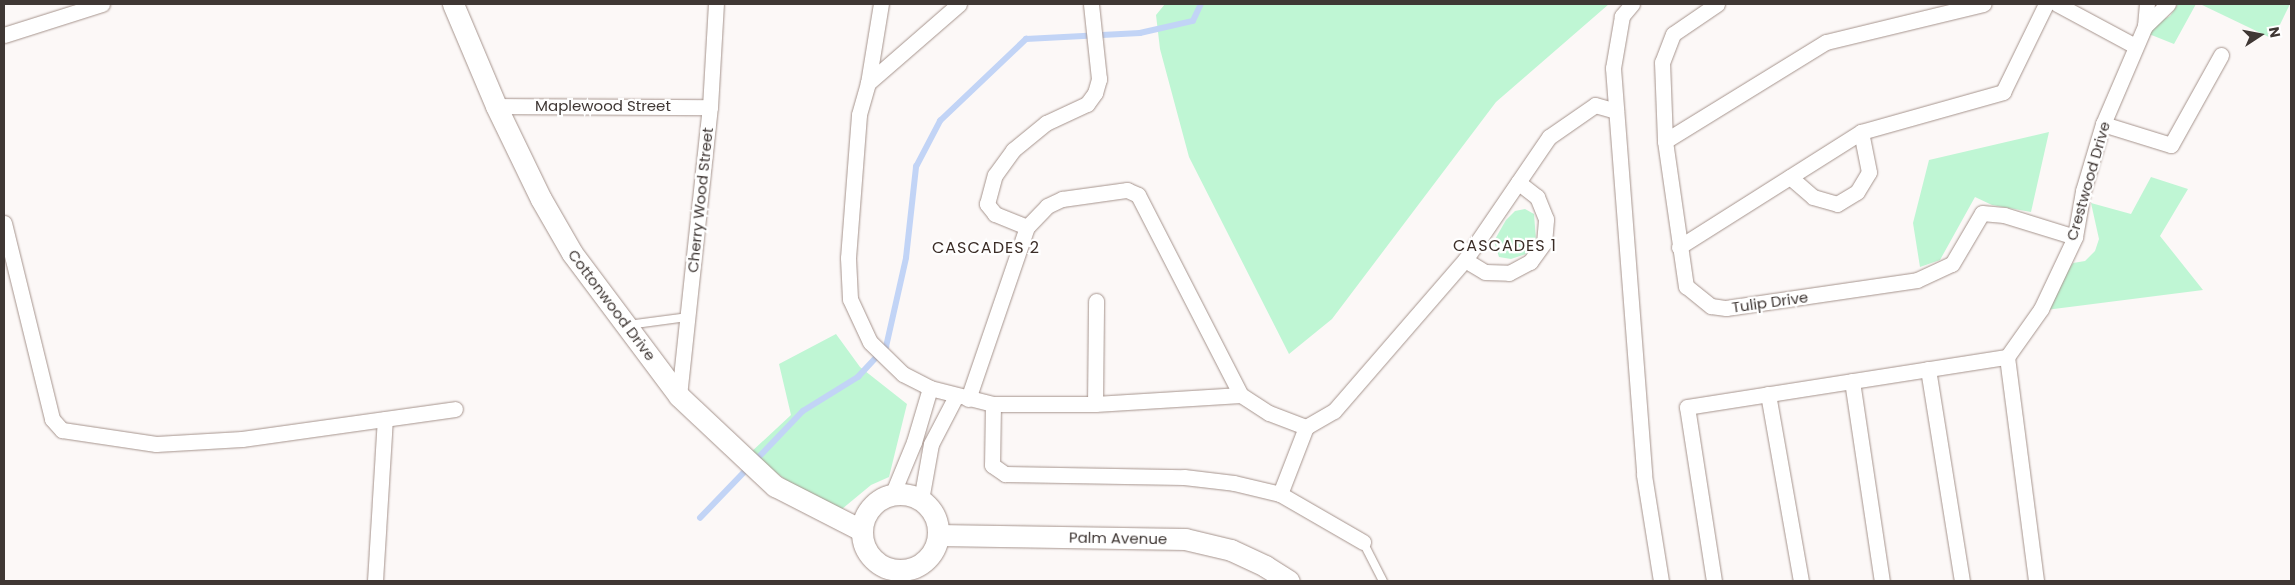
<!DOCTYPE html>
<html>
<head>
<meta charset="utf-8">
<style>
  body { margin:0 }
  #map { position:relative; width:2295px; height:585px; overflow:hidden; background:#fcf8f7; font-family:Poppins,sans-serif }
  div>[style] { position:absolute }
  .green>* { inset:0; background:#bff6d4 }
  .stream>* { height:5.5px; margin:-2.75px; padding:0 2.75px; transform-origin:2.75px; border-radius:2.75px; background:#c2d4f6 }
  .roads { filter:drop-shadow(0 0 1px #a6948d) drop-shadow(0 0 1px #a6948d) }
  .lane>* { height:8px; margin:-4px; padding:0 4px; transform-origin:4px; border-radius:4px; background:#fff }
  .street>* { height:15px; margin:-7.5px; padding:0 7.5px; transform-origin:7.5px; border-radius:7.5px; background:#fff }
  .secondary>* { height:21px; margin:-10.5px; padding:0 10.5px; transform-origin:10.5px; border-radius:10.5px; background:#fff }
  .secondary>.ring { margin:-10.5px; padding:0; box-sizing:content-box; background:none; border:21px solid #fff; border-radius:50% }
  span { translate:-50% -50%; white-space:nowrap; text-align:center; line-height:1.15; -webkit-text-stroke:4.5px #fff; paint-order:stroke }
  .street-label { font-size:15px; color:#3f3734 }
  .neighbourhood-label { font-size:16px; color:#3b2d27; letter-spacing:1px }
  .frame { position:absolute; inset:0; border:5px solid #3f3734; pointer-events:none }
  .north { position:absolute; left:2235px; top:10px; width:50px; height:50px; -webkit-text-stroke:4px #fff; paint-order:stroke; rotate:79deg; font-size:14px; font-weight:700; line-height:20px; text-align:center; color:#3f3734 }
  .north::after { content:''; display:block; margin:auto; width:18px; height:22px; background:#3f3734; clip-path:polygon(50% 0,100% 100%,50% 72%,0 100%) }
</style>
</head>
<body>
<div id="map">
  <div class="green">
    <i style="clip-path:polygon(1165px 4px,1609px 4px,1496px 102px,1332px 319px,1289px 354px,1189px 157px,1160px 49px,1156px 15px)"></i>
    <i style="clip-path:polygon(2178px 4px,2196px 4px,2174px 44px,2149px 34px,2155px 24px,2170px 16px)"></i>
    <i style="clip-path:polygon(2200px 4px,2290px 4px,2273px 39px)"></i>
    <i style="clip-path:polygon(2049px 132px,2031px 212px,1992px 205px,1975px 197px,1940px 260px,1920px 267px,1913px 223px,1929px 160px)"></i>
    <i style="clip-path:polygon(2151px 177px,2188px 189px,2160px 236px,2203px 290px,2038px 311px,2073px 263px,2085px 261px,2095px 251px,2099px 239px,2091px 203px,2131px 214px)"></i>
    <i style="clip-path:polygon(1525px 209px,1534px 214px,1536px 240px,1529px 253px,1511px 259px,1499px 257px,1494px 241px,1506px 220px,1515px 211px)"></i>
    <i style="clip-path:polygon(836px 334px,860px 367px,907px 404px,889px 477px,871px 485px,842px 509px,807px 496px,750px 453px,791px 415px,779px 364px)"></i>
  </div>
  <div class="stream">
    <i style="left:755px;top:461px;width:69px;rotate:-46.2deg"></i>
    <i style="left:803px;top:411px;width:65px;rotate:-31.7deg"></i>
    <i style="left:858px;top:377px;width:41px;rotate:-47deg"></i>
    <i style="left:886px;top:347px;width:91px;rotate:-77.3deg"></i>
    <i style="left:906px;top:258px;width:92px;rotate:-83.7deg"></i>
    <i style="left:916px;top:167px;width:52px;rotate:-62.4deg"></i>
    <i style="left:940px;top:121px;width:119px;rotate:-43.6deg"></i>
    <i style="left:1026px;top:39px;width:114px;rotate:-3deg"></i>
    <i style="left:1140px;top:33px;width:54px;rotate:-12.8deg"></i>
    <i style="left:1193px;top:21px;width:19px;rotate:-65deg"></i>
    <i style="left:700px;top:518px;width:71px;rotate:-46.1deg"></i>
  </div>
  <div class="roads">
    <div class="lane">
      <i style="left:628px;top:325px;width:61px;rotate:-7.6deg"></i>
      <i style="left:1363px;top:542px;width:44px;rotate:62.9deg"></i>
    </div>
    <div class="street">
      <i style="left:959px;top:4px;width:121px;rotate:139deg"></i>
      <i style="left:868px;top:83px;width:33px;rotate:106deg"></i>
      <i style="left:859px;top:115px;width:143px;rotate:94.4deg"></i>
      <i style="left:848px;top:258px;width:41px;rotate:87.2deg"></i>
      <i style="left:850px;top:299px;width:47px;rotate:65.1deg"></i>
      <i style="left:870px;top:342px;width:46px;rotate:44.1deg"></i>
      <i style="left:903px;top:374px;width:30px;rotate:27deg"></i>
      <i style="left:930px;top:388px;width:65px;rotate:14.3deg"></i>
      <i style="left:993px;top:404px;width:102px"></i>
      <i style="left:1095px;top:404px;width:146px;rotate:-3.5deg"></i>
      <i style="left:1241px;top:395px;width:33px;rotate:33deg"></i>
      <i style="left:1269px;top:413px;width:40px;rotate:21deg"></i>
      <i style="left:1632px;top:4px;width:16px;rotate:130deg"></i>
      <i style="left:1622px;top:16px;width:53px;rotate:99.8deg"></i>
      <i style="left:1613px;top:68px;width:408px;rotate:85.6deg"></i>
      <i style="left:1644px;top:475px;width:107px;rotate:80.9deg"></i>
      <i style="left:1717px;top:4px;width:53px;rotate:145.7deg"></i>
      <i style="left:1673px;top:34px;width:30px;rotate:111deg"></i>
      <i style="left:1662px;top:62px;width:79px;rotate:87.8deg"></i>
      <i style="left:1665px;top:141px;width:147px;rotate:81.8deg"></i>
      <i style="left:1686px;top:286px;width:32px;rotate:39deg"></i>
      <i style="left:1711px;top:306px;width:15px;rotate:8deg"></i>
      <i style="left:1726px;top:308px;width:193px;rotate:-8.3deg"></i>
      <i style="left:1917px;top:280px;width:38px;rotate:-25deg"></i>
      <i style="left:1952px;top:264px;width:59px;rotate:-59.5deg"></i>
      <i style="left:1982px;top:213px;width:22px;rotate:5deg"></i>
      <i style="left:2004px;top:215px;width:74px;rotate:17.2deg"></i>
      <i style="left:2057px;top:4px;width:89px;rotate:28.3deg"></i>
      <i style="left:2145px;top:26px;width:32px;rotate:-44deg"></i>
      <i style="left:4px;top:35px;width:103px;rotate:-17.6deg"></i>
      <i style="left:868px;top:83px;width:80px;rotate:-80.7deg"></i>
      <i style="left:496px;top:106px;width:214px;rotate:0.3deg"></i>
      <i style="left:2103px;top:124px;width:71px;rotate:17.2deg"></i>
      <i style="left:2171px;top:145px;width:103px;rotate:-60.9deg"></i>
      <i style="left:1665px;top:141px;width:189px;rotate:-31.6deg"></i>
      <i style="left:1826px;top:42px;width:162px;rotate:-13.6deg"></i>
      <i style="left:1790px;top:177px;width:30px;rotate:41deg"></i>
      <i style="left:1813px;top:197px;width:25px;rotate:16deg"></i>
      <i style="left:1837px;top:204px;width:23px;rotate:-31deg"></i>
      <i style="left:1857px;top:192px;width:23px;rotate:-59deg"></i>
      <i style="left:1869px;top:172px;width:41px;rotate:-101.3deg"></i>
      <i style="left:4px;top:223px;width:202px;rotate:76.2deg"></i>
      <i style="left:52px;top:419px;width:15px;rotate:48deg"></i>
      <i style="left:62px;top:430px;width:95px;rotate:8.5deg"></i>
      <i style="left:156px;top:444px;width:86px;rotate:-3.3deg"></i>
      <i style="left:242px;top:439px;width:215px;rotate:-8deg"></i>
      <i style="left:1027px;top:227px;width:35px;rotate:-158deg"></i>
      <i style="left:995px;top:214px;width:13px;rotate:-129deg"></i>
      <i style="left:987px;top:204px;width:30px;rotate:-75deg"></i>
      <i style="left:995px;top:175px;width:31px;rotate:-54deg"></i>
      <i style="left:1013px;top:150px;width:43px;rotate:-39.3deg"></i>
      <i style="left:1046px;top:123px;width:45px;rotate:-24.9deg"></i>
      <i style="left:1087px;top:104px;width:14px;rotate:-54deg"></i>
      <i style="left:1095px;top:93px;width:15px;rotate:-74deg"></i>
      <i style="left:1099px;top:79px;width:75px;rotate:-96.1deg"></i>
      <i style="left:1679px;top:247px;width:215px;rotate:-32.3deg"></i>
      <i style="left:1861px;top:132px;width:148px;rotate:-15.7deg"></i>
      <i style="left:2003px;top:92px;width:98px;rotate:-64deg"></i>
      <i style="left:1465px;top:260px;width:23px;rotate:31deg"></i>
      <i style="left:1485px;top:272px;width:24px;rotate:2deg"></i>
      <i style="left:1509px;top:273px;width:24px;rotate:-28deg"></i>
      <i style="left:1530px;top:262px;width:24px;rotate:-54deg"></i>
      <i style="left:1544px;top:243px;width:24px;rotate:-85deg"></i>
      <i style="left:1546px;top:219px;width:24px;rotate:-112deg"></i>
      <i style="left:1537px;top:197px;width:24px;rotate:-142deg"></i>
      <i style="left:2007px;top:357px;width:59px;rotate:-54.7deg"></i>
      <i style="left:2041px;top:309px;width:80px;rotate:-64.7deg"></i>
      <i style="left:2075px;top:237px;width:47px;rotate:-80.1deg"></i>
      <i style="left:2083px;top:191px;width:70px;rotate:-73.4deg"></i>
      <i style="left:2103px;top:124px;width:107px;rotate:-66.8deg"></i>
      <i style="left:2145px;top:26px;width:22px;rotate:-85deg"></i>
      <i style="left:2007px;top:357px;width:226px;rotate:82.6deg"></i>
      <i style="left:1928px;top:369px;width:215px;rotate:80.9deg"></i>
      <i style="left:1852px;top:381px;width:202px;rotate:81.5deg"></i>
      <i style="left:1768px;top:394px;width:190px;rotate:80deg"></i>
      <i style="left:679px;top:396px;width:291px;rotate:-83.9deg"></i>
      <i style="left:710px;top:107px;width:103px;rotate:-86.7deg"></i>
      <i style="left:968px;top:399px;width:182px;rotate:-71.1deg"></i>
      <i style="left:1027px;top:227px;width:29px;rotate:-46deg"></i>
      <i style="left:1047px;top:206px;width:17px;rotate:-25deg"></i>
      <i style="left:1062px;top:199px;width:66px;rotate:-7.9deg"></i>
      <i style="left:1127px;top:190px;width:12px;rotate:24deg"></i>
      <i style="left:1138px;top:195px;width:225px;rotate:62.8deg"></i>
      <i style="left:993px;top:404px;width:61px;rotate:90.9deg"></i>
      <i style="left:992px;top:465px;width:16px;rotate:35deg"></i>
      <i style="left:1005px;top:474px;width:179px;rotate:1deg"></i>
      <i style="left:1184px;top:477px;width:50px;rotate:6.8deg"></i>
      <i style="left:1234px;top:483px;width:47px;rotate:13.4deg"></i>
      <i style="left:1280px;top:494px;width:96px;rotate:30deg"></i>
      <i style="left:1095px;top:404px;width:103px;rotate:-89.4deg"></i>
      <i style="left:1280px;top:494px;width:72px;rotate:-68.8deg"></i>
      <i style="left:1306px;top:427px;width:32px;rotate:-30deg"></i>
      <i style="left:1334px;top:411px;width:200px;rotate:-49.1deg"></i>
      <i style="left:1465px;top:260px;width:149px;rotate:-55.7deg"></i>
      <i style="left:1549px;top:137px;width:56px;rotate:-34.8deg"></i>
      <i style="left:1595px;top:105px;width:22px;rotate:16deg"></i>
      <i style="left:892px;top:495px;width:57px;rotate:-67.5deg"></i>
      <i style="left:914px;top:442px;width:56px;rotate:-73.5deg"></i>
      <i style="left:921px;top:500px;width:57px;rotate:-79.9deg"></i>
      <i style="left:931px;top:444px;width:54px;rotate:-62.5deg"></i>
      <i style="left:375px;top:581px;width:162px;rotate:-86.5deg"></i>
      <i style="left:1714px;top:581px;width:176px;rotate:-98.8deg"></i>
      <i style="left:1687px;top:407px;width:324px;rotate:-8.9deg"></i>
    </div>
    <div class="secondary">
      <i style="left:453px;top:4px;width:111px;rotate:67.1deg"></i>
      <i style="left:496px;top:106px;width:103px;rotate:64.2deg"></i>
      <i style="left:541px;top:199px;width:62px;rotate:60.1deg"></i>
      <i style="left:572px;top:253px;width:179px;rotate:53.2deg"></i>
      <i style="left:679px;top:396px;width:132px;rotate:43.2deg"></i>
      <i style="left:775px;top:486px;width:97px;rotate:27.1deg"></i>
      <i class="ring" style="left:862px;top:494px;width:55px;height:55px"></i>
      <i style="left:938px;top:535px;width:247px;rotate:0.9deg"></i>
      <i style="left:1185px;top:539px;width:47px;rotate:13.4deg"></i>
      <i style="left:1231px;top:550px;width:38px;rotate:25deg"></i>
      <i style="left:1265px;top:566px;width:28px;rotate:32deg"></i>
    </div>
  </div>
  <div class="street-label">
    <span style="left:603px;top:106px">Maplewood Street</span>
    <span style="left:2088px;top:181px;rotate:-74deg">Crestwood Drive</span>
    <span style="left:700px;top:200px;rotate:-84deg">Cherry Wood Street</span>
    <span style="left:1770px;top:302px;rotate:-8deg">Tulip Drive</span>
    <span style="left:612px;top:305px;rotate:53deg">Cottonwood Drive</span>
    <span style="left:1118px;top:538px;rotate:1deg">Palm Avenue</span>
  </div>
  <div class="neighbourhood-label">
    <span style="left:1505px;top:246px">CASCADES 1</span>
    <span style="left:986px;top:248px">CASCADES 2</span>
  </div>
  <div class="frame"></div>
  <div class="north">N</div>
</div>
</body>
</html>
